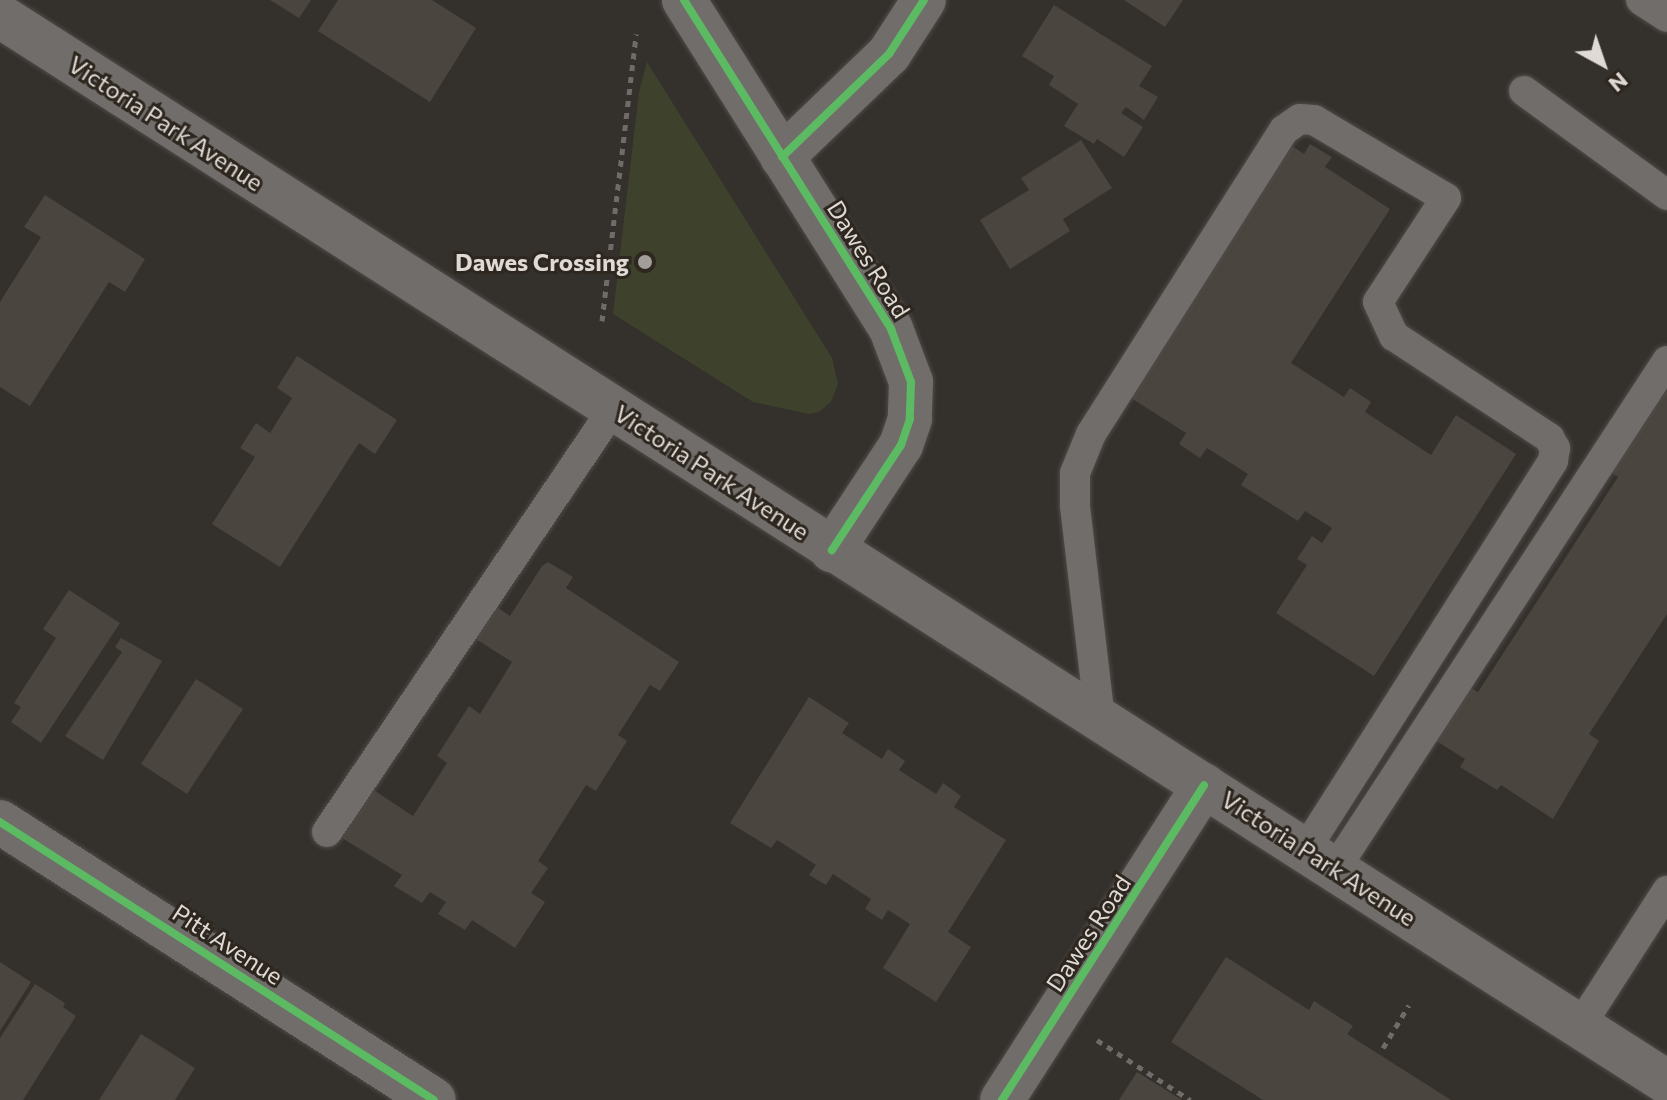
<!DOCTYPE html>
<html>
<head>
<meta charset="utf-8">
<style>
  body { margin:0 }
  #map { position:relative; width:1667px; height:1100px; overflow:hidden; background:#34302c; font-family:Commissioner,sans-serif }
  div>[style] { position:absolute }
  .green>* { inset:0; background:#3e422d }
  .building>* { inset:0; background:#4b453f }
  .path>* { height:5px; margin-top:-2.5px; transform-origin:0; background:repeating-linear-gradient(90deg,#6e6b68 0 6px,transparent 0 12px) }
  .roads { filter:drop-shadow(0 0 2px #4f4b48) drop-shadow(0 0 2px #4f4b48) }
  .service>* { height:30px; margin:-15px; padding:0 15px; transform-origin:15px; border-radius:15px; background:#706d6a }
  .minor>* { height:44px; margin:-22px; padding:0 22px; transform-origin:22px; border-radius:22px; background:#706d6a }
  .tertiary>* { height:44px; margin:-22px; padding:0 22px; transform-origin:22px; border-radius:22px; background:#706d6a }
  .secondary>* { height:44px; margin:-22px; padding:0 22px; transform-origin:22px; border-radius:22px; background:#706d6a }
  .cycleway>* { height:8px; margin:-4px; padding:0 4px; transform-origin:4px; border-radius:4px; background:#5cba63 }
  .dots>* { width:22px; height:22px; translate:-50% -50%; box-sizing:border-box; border:4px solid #2e271f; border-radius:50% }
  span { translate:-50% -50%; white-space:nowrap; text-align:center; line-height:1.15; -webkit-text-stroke:6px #2e271f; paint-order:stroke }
  .street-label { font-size:24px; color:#dfdad5 }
  .poi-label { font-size:24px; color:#dfdad5; font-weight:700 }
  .right { translate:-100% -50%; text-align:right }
  .north { position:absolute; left:1563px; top:24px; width:80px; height:80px; -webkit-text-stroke:6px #2e271f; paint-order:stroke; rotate:140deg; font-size:22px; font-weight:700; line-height:32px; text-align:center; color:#dfdad5 }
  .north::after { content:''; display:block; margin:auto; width:28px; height:36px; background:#dfdad5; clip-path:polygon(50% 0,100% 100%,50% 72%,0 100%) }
</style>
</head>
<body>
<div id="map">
  <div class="green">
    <i style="clip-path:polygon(647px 62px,832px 358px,838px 384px,831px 402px,819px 412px,809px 414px,753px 402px,613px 314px,639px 92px)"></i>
  </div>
  <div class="building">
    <i style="clip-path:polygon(270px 0,311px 0,299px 18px)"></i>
    <i style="clip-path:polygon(338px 0,432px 0,476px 28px,430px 102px,318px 31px)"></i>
    <i style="clip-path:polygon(1124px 0,1183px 0,1165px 27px)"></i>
    <i style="clip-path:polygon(1054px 5px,1152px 66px,1139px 86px,1158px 97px,1144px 120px,1126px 107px,1121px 113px,1143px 127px,1124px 157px,1097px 139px,1094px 144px,1064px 126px,1078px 104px,1049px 85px,1054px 76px,1022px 56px)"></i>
    <i style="clip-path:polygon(1081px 140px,1112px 188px,1063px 219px,1070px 231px,1010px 269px,980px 220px,1029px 190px,1021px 178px)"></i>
    <i style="clip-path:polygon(1310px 144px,1332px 157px,1325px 167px,1390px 209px,1291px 363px,1344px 397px,1350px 388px,1371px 402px,1365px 412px,1431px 455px,1456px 415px,1516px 454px,1374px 676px,1276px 613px,1307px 565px,1297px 559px,1312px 536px,1322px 543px,1332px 528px,1305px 511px,1298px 521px,1241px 485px,1248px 474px,1207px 448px,1200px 458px,1179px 444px,1186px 433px,1131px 398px,1163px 348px,1153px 341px,1176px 327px,1292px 146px,1304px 154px)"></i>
    <i style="clip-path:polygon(45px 195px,145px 259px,125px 292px,109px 282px,30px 406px,0 387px,0 302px,41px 237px,24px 227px)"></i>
    <i style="clip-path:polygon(297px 356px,397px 420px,375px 454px,359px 443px,280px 567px,212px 524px,255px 457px,240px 448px,256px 423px,270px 433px,292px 398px,277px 388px)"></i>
    <i style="clip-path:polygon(1667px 376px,1667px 614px,1589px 734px,1599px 741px,1553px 819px,1501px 785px,1497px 790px,1460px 767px,1465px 759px,1430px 737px,1464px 684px,1478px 692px,1618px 477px,1609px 471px)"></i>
    <i style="clip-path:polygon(548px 562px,573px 577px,566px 588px,679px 662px,660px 691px,650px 685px,618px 735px,627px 741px,596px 791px,586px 785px,538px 861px,548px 868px,531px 893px,545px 902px,515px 948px,472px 920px,465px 930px,438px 914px,446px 902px,430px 892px,422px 903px,394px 886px,402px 875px,342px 838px,372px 789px,413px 816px,447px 763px,437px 756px,469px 706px,480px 714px,512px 662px,471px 636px,491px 603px,510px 616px,542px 566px)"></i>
    <i style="clip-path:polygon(69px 590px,120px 623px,41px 743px,11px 722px,21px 707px,14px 703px,56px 638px,43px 629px)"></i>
    <i style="clip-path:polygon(121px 638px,162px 661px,103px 760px,65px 736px,122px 652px,115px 647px)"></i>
    <i style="clip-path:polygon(196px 679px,243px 709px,187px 794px,141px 764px)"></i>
    <i style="clip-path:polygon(809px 697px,849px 723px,842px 733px,882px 759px,888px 749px,905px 761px,899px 770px,936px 794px,943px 783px,961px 796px,954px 807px,1006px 840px,948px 932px,971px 947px,936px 1002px,883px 968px,910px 924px,888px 910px,882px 920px,865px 909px,871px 899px,833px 874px,826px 885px,809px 875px,816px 865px,777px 840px,771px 848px,730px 823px)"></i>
    <i style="clip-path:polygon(1226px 957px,1309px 1010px,1314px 1001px,1353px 1026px,1347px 1034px,1451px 1100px,1263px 1100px,1171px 1042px)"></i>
    <i style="clip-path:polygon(0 962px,31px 982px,0 1031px)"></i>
    <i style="clip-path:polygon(35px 984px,65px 1003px,63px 1007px,76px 1016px,23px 1100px,0 1100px,0 1038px)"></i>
    <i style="clip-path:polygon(141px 1034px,195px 1068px,175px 1100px,99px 1100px)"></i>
    <i style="clip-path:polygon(1137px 1072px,1182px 1100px,1119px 1100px)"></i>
  </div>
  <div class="path">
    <i style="left:602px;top:321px;width:289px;rotate:-83.2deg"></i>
    <i style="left:1097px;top:1040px;width:111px;rotate:32.8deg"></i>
    <i style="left:1383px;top:1048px;width:50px;rotate:-58.8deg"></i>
  </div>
  <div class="roads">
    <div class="service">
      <i style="left:1641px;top:0;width:31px;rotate:33deg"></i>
      <i style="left:1524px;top:91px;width:177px;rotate:36deg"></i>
      <i style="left:1100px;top:719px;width:214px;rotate:-96.7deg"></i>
      <i style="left:1075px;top:506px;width:33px;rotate:-90deg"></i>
      <i style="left:1075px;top:473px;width:42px;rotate:-67.7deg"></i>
      <i style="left:1091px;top:434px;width:360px;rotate:-57.6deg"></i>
      <i style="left:1284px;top:130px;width:19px;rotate:-35deg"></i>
      <i style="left:1300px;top:119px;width:14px;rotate:4deg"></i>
      <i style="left:1314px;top:120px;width:153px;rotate:30.6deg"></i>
      <i style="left:1446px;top:198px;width:124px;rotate:123.2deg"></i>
      <i style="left:1378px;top:302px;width:38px;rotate:65deg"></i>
      <i style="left:1394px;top:336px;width:186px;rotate:33.3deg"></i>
      <i style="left:1549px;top:438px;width:12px;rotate:59deg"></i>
      <i style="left:1555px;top:448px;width:13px;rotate:99deg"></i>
      <i style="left:1553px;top:461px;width:461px;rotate:122.5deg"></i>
      <i style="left:327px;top:832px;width:511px;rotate:-55.94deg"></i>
      <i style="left:1335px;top:869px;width:607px;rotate:-56.83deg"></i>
      <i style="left:1580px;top:1026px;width:161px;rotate:-57.2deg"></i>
    </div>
    <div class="minor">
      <i style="left:782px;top:157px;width:149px;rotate:-43.9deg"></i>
      <i style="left:889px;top:54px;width:64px;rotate:-57.1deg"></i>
      <i style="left:0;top:822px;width:515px;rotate:32.64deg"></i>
      <i style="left:1002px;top:1100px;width:374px;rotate:-57.3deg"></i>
    </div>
    <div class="tertiary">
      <i style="left:684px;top:0;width:389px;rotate:57.8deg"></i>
      <i style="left:891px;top:329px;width:57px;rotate:69.3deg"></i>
      <i style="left:911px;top:382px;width:37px;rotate:92deg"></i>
      <i style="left:910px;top:419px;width:28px;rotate:109deg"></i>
      <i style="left:901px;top:445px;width:126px;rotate:123.3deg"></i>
    </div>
    <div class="secondary">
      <i style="left:0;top:16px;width:1979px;rotate:32.6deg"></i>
    </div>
  </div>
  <div class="cycleway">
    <i style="left:684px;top:0;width:389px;rotate:57.8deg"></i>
    <i style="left:891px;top:329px;width:57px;rotate:69.3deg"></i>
    <i style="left:911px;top:382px;width:37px;rotate:92deg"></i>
    <i style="left:910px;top:419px;width:28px;rotate:109deg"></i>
    <i style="left:901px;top:445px;width:126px;rotate:123.3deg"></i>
    <i style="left:782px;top:157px;width:149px;rotate:-43.9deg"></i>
    <i style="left:889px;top:54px;width:64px;rotate:-57.1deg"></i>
    <i style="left:0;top:822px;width:515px;rotate:32.64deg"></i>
    <i style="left:1002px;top:1100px;width:374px;rotate:-57.3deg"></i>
  </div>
  <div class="dots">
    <i style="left:645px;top:262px;background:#a39e9a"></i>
  </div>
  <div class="street-label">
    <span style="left:166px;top:123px;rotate:33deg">Victoria Park Avenue</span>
    <span style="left:869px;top:259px;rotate:58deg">Dawes Road</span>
    <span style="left:712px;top:472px;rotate:33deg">Victoria Park Avenue</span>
    <span style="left:1319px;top:858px;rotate:33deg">Victoria Park Avenue</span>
    <span style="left:1088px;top:933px;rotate:-57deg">Dawes Road</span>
    <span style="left:228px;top:944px;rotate:33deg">Pitt Avenue</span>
  </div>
  <div class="poi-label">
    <span class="right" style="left:629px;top:262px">Dawes Crossing</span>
  </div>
  <div class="north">N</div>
</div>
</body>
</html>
